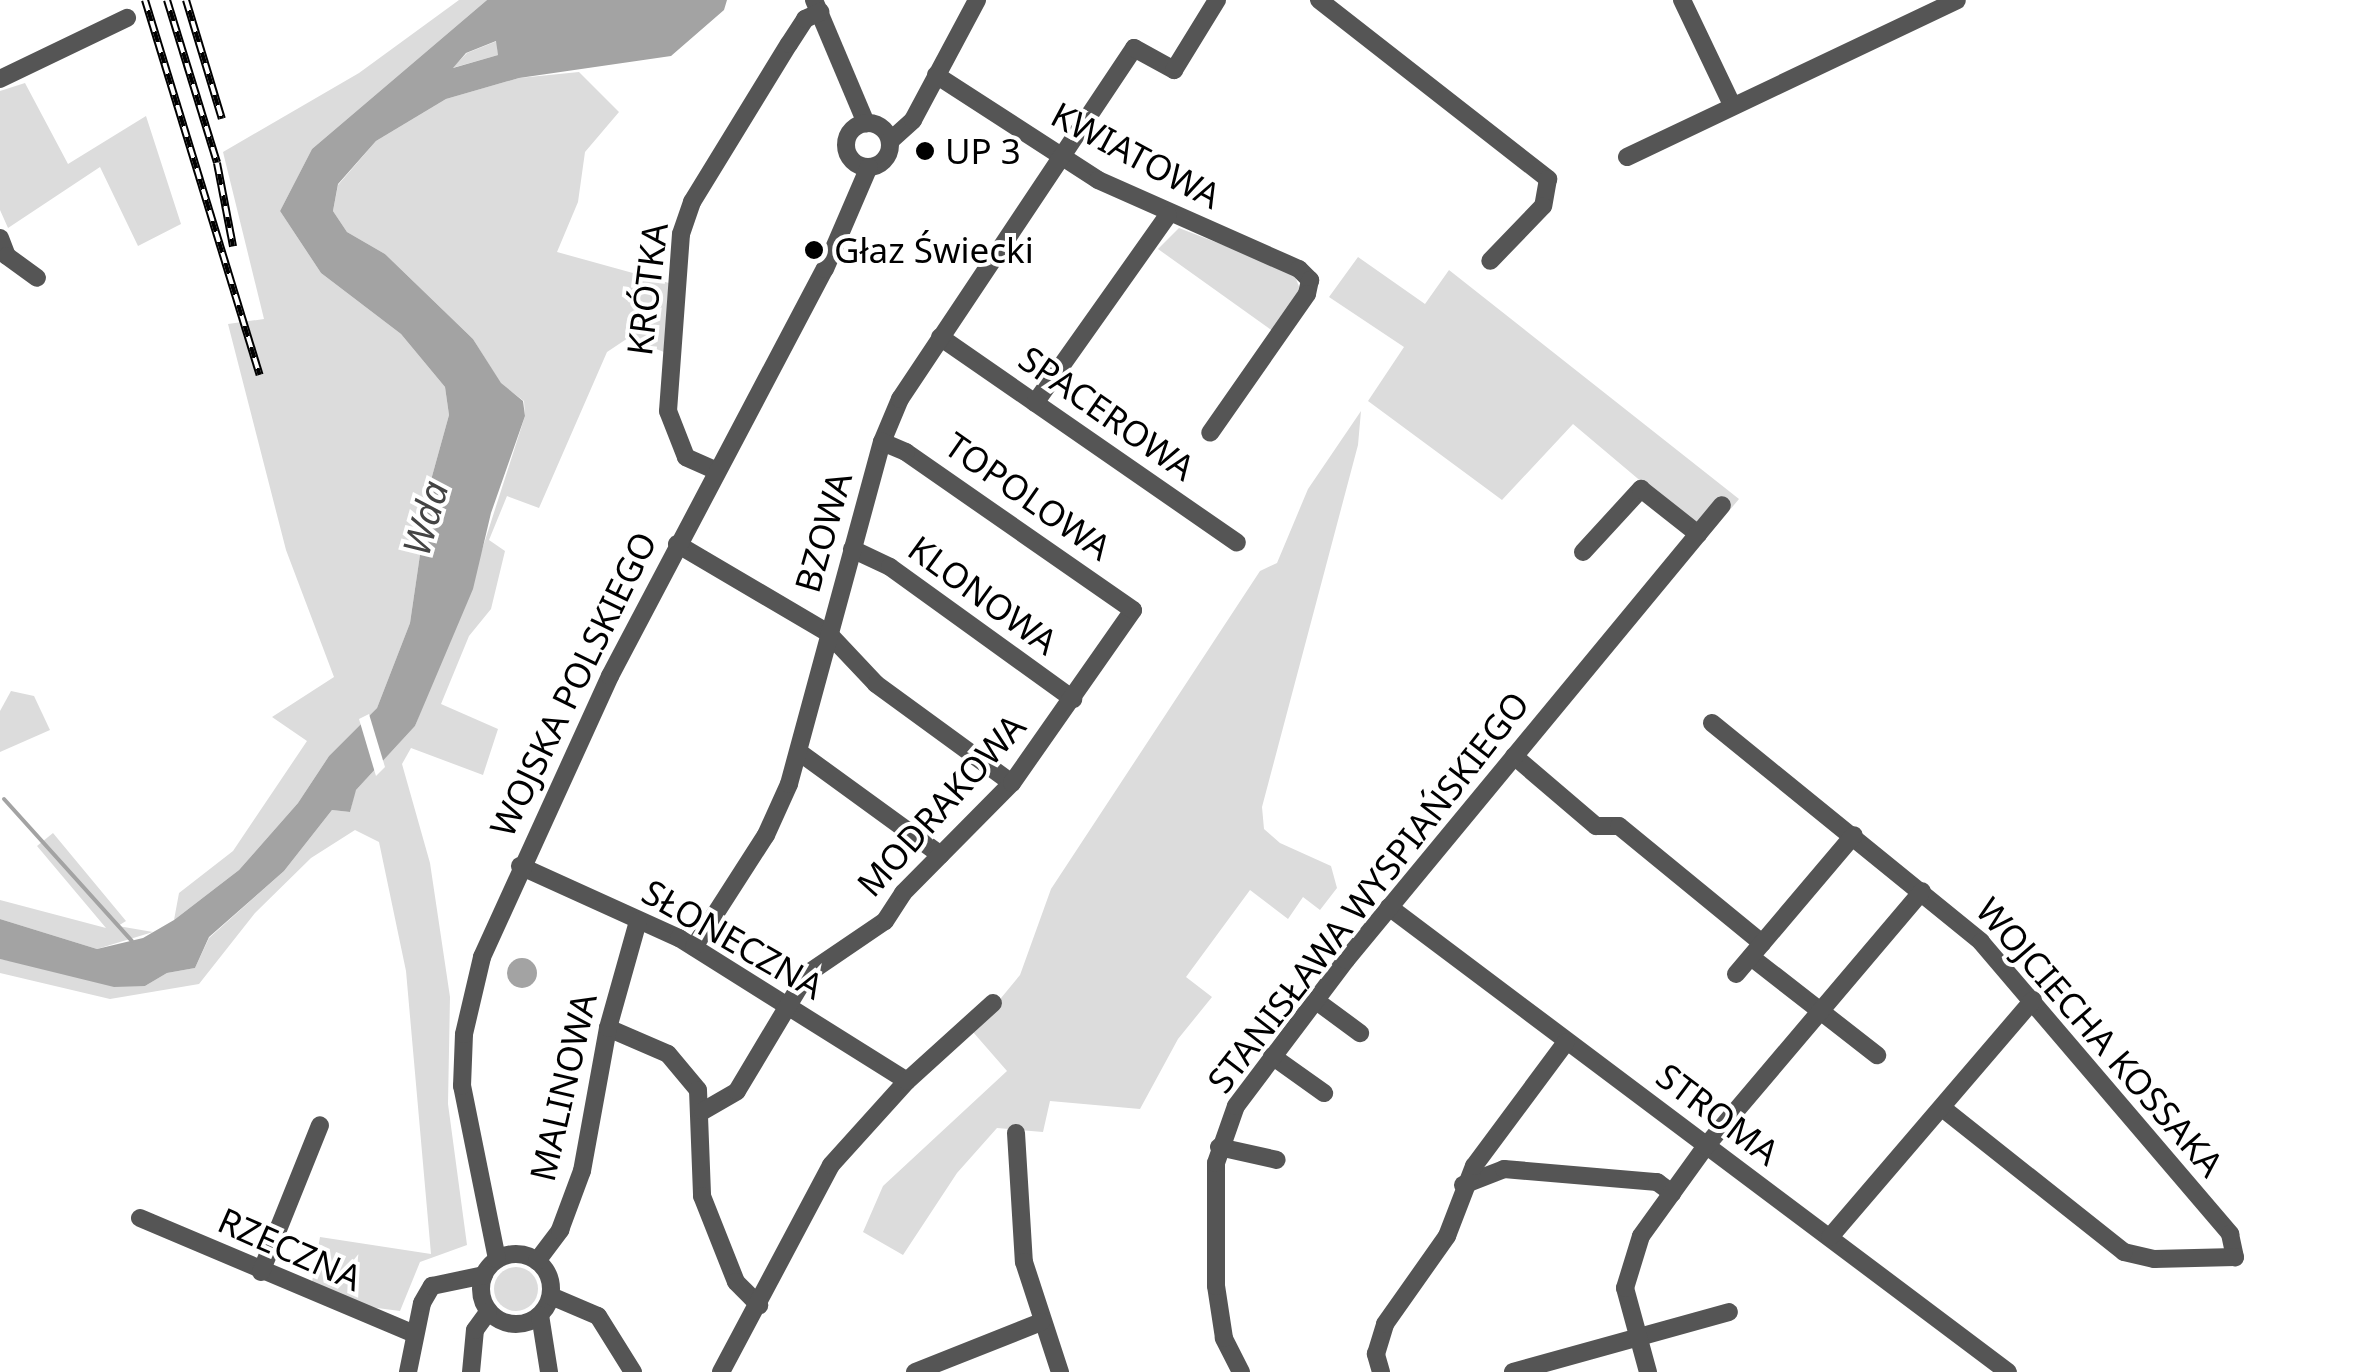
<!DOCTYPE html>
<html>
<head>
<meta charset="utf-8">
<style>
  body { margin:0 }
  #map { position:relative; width:2363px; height:1372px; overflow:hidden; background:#fff; font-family:"Noto Sans",sans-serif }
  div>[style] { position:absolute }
  .green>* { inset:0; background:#dcdcdc }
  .round { border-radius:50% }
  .water>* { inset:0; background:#a3a3a3 }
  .pier>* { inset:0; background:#fff }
  .stream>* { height:4px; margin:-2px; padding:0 2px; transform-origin:2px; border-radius:2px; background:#a3a3a3 }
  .minor>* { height:18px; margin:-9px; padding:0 9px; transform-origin:9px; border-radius:9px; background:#555 }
  .minor>.ring { margin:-9px; padding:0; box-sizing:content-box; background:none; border:18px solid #555; border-radius:50% }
  .rail>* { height:8px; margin-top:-4px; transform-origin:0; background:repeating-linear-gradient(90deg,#fff 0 11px,#000 0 22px); box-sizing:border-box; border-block:2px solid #000 }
  .dots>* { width:28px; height:28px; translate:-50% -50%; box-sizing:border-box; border:5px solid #fff; border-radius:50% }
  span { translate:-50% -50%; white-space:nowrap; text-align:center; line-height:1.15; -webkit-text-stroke:8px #fff; paint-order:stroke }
  .poi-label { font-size:35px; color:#000 }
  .left { translate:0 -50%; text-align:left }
  .street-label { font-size:35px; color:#000 }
  .water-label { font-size:38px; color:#444; font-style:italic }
</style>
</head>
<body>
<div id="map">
  <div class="green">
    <i style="clip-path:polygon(459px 0,487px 0,312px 149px,280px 211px,321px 273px,401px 334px,445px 387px,449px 415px,431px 480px,410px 623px,377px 708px,329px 756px,298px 803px,239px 870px,174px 920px,179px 893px,233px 851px,307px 741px,272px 717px,334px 677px,286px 550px,228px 324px,264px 319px,223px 152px,359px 73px)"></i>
    <i style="clip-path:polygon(497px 41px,498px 55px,452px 68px,467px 53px)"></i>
    <i style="clip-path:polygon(579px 72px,619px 112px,585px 152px,578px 202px,557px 252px,669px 283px,664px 352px,628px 338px,607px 352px,539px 508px,507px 496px,489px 540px,505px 551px,491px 609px,469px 636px,441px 704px,498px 729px,483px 775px,411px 748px,402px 764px,430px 863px,450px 997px,448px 1104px,467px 1245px,420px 1262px,400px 1311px,309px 1299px,320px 1237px,431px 1254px,406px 971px,379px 842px,355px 830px,311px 858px,255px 913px,199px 984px,110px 999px,0 973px,0 959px,145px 986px,167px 973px,195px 968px,209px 938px,284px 871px,332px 810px,350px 812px,355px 791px,415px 726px,481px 553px,525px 416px,524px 401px,501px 384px,473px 339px,385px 254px,347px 232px,333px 211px,338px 185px,376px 141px,446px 99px,519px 78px)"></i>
    <i style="clip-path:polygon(25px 83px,68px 164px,146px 116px,181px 224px,138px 246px,100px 167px,8px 228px,0 210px,0 91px)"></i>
    <i style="clip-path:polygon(1179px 228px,1293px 272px,1301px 291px,1274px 332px,1158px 249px)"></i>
    <i style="clip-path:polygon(1358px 257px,1425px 304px,1449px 270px,1739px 499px,1707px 537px,1573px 424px,1502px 500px,1368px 401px,1404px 347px,1329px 297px)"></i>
    <i style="clip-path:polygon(1361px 411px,1358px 445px,1262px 807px,1264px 829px,1280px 843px,1331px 866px,1337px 888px,1320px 910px,1303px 897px,1288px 919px,1250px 890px,1186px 977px,1212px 997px,1178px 1039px,1140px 1109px,1050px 1101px,1043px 1132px,997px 1128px,957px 1173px,903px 1255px,863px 1232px,883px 1186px,1007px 1071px,973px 1032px,1020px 975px,1051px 889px,1260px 571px,1277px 563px,1308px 489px)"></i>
    <i style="clip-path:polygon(11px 691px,34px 696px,50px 730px,0 752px,0 711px)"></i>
    <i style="clip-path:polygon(53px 833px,126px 921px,118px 926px,153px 932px,97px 949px,0 919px,0 900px,106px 928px,37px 846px)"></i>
    <i class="round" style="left:494px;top:1267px;width:44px;height:44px"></i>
  </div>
  <div class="water">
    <i style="clip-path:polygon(evenodd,487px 0,727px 0,724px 10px,671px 56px,519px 78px,446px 99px,376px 141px,338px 184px,333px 211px,347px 232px,385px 254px,473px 339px,501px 383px,523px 401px,525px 416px,491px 513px,473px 589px,415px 726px,356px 790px,350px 812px,332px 810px,284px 871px,209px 937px,195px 968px,167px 973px,145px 986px,114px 987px,0 959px,0 919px,97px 949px,143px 938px,174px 920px,239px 870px,298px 803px,329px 756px,377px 708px,410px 623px,431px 480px,449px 415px,445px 387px,401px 334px,321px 273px,280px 211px,312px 149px,487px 0,496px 41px,498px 55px,453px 68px,466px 53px,496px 41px)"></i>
    <i class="round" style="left:507px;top:958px;width:30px;height:30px"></i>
  </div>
  <div class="pier">
    <i style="clip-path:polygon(369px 714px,385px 767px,376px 776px,359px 719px)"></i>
  </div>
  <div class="stream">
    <i style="left:4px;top:799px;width:191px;rotate:48deg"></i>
  </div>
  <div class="minor">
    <i style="left:814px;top:0;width:134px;rotate:67.1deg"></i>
    <i style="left:1319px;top:0;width:291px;rotate:38deg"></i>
    <i style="left:1548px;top:179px;width:27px;rotate:100deg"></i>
    <i style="left:1543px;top:206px;width:76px;rotate:133.9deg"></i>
    <i style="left:1682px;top:0;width:116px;rotate:64.5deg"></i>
    <i style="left:936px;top:75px;width:193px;rotate:32.9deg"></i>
    <i style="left:1098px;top:180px;width:220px;rotate:23.9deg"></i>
    <i style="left:1299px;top:269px;width:16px;rotate:45deg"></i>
    <i style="left:1310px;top:280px;width:14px;rotate:102deg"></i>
    <i style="left:1307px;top:294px;width:169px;rotate:124.9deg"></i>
    <i style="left:0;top:79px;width:141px;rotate:-25.7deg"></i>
    <i class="ring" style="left:846px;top:123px;width:26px;height:26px"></i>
    <i style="left:890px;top:141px;width:31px;rotate:-42deg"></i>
    <i style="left:913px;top:120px;width:136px;rotate:-61.9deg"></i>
    <i style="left:1627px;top:157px;width:365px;rotate:-25.4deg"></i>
    <i style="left:0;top:238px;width:19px;rotate:69deg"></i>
    <i style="left:7px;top:256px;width:37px;rotate:36deg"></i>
    <i style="left:940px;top:337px;width:361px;rotate:34.7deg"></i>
    <i style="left:1035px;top:403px;width:230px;rotate:-54.7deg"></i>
    <i style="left:717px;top:471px;width:34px;rotate:-156deg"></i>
    <i style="left:686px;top:457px;width:49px;rotate:-111.4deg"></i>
    <i style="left:668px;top:411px;width:177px;rotate:-85.8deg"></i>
    <i style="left:681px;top:234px;width:34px;rotate:-71deg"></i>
    <i style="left:692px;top:202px;width:185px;rotate:-58.5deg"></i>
    <i style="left:789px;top:44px;width:30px;rotate:-57deg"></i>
    <i style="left:805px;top:19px;width:17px;rotate:-25deg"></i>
    <i style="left:677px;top:544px;width:175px;rotate:30.5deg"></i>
    <i style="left:828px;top:633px;width:70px;rotate:46.7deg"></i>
    <i style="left:876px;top:684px;width:168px;rotate:36.1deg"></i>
    <i style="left:852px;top:549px;width:42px;rotate:25.3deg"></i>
    <i style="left:890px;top:567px;width:226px;rotate:35.8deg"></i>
    <i style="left:1583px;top:552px;width:86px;rotate:-47.4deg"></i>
    <i style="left:1641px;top:489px;width:73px;rotate:38.3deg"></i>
    <i style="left:1712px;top:723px;width:347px;rotate:39.1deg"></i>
    <i style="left:1981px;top:942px;width:384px;rotate:49.5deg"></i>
    <i style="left:2230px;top:1234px;width:24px;rotate:78deg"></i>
    <i style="left:2235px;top:1257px;width:81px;rotate:178.6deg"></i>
    <i style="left:2154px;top:1259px;width:31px;rotate:-167deg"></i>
    <i style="left:2124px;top:1252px;width:232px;rotate:-141.6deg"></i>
    <i style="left:799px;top:752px;width:175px;rotate:36deg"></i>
    <i style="left:1514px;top:756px;width:108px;rotate:40.5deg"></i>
    <i style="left:1596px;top:826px;width:23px"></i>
    <i style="left:1619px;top:826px;width:185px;rotate:39.3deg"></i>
    <i style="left:520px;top:866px;width:175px;rotate:24.4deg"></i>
    <i style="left:679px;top:938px;width:269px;rotate:32.1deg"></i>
    <i style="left:1389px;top:907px;width:774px;rotate:36.91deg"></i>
    <i style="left:694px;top:947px;width:133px;rotate:-57.3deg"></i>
    <i style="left:766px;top:835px;width:56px;rotate:-65.7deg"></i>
    <i style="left:789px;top:784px;width:354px;rotate:-74.8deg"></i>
    <i style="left:882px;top:442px;width:47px;rotate:-67.3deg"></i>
    <i style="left:900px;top:399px;width:422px;rotate:-56.3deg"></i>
    <i style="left:1134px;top:48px;width:46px;rotate:28.8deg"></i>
    <i style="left:1174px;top:70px;width:82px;rotate:-58.4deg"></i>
    <i style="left:1751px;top:957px;width:160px;rotate:37.9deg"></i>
    <i style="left:1736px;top:974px;width:182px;rotate:-49.7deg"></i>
    <i style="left:1315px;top:1000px;width:56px;rotate:36.3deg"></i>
    <i style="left:608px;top:1028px;width:65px;rotate:23.4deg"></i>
    <i style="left:668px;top:1054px;width:47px;rotate:50.2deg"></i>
    <i style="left:698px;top:1090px;width:106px;rotate:87.8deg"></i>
    <i style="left:702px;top:1196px;width:92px;rotate:68.4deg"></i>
    <i style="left:736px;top:1282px;width:33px;rotate:45deg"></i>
    <i style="left:1272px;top:1056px;width:64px;rotate:35.4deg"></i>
    <i style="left:703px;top:1111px;width:39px;rotate:-30deg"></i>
    <i style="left:737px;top:1091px;width:136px;rotate:-59.1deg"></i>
    <i style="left:807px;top:974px;width:94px;rotate:-34.2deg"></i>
    <i style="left:885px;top:921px;width:33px;rotate:-57deg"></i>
    <i style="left:903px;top:893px;width:155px;rotate:-45.3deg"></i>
    <i style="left:1012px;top:783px;width:211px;rotate:-55deg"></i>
    <i style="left:1133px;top:610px;width:277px;rotate:-145.2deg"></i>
    <i style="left:906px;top:452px;width:26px;rotate:-157deg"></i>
    <i style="left:1016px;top:1133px;width:129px;rotate:86.5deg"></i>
    <i style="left:1024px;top:1262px;width:116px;rotate:71.9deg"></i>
    <i style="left:1219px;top:1147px;width:59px;rotate:12.6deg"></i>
    <i style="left:1463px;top:1185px;width:44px;rotate:-21.3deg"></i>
    <i style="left:1504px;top:1169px;width:154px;rotate:4.9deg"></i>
    <i style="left:1657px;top:1182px;width:19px;rotate:36deg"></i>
    <i style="left:140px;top:1218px;width:298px;rotate:22.9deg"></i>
    <i style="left:1830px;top:1237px;width:312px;rotate:-49.4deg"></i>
    <i class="ring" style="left:481px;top:1254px;width:52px;height:52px"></i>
    <i style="left:497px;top:1259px;width:177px;rotate:-101.4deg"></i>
    <i style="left:462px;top:1086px;width:52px;rotate:-87.8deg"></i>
    <i style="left:464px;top:1034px;width:79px;rotate:-76.8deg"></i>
    <i style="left:482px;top:957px;width:309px;rotate:-65.5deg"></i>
    <i style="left:610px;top:676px;width:460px;rotate:-62.2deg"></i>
    <i style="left:825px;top:269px;width:111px;rotate:-66.7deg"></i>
    <i style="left:537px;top:1261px;width:39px;rotate:-53deg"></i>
    <i style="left:560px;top:1230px;width:63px;rotate:-69.6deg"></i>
    <i style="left:582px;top:1171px;width:145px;rotate:-79.7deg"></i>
    <i style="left:608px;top:1028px;width:111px;rotate:-74.3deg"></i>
    <i style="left:261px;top:1272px;width:158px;rotate:-68.1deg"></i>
    <i style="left:551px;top:1296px;width:51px;rotate:23.1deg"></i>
    <i style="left:598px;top:1316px;width:66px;rotate:58deg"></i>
    <i style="left:540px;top:1315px;width:58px;rotate:81deg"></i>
    <i style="left:408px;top:1372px;width:70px;rotate:-78.5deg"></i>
    <i style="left:422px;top:1303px;width:20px;rotate:-60deg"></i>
    <i style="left:432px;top:1286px;width:53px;rotate:-11.9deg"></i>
    <i style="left:471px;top:1372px;width:42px;rotate:-84.6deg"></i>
    <i style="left:475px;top:1330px;width:22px;rotate:-54deg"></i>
    <i style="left:721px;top:1372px;width:234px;rotate:-62deg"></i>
    <i style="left:831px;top:1165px;width:113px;rotate:-47.9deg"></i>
    <i style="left:907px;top:1081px;width:116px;rotate:-42.2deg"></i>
    <i style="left:915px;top:1372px;width:136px;rotate:-21.6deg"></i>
    <i style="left:1241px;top:1372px;width:38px;rotate:-117deg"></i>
    <i style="left:1224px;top:1338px;width:53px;rotate:-98.7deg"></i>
    <i style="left:1216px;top:1286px;width:123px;rotate:-90deg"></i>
    <i style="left:1216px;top:1163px;width:60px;rotate:-70.7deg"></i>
    <i style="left:1236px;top:1106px;width:183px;rotate:-53deg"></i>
    <i style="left:1346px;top:960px;width:590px;rotate:-50.43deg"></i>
    <i style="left:1381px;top:1372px;width:19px;rotate:-106deg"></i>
    <i style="left:1376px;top:1354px;width:31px;rotate:-73deg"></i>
    <i style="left:1385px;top:1324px;width:108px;rotate:-54.8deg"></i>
    <i style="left:1447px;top:1236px;width:75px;rotate:-68.9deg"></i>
    <i style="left:1474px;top:1166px;width:154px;rotate:-53.4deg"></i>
    <i style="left:1513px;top:1372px;width:224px;rotate:-15.5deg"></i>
    <i style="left:1648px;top:1372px;width:87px;rotate:-105.3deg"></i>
    <i style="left:1625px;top:1288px;width:54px;rotate:-72.9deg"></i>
    <i style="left:1641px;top:1236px;width:111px;rotate:-54.2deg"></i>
    <i style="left:1706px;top:1146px;width:334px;rotate:-49.7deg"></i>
  </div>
  <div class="rail">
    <i style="left:145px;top:0;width:392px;rotate:73deg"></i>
    <i style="left:167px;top:0;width:170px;rotate:72.9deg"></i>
    <i style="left:217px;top:163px;width:85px;rotate:79.1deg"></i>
    <i style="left:186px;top:0;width:124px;rotate:73.2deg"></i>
  </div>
  <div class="dots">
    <i style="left:925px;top:151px;background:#000"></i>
    <i style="left:814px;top:250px;background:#000"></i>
  </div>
  <div class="poi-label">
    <span class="left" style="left:945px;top:151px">UP 3</span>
    <span class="left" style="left:834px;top:250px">Głaz Świecki</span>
  </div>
  <div class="street-label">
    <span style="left:1136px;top:155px;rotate:28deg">KWIATOWA</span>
    <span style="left:647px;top:289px;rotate:-83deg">KRÓTKA</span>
    <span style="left:1107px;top:413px;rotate:35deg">SPACEROWA</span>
    <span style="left:1028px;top:496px;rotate:35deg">TOPOLOWA</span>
    <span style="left:823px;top:532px;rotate:-74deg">BZOWA</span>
    <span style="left:983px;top:595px;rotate:36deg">KLONOWA</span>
    <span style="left:573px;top:684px;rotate:-64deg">WOJSKA POLSKIEGO</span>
    <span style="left:941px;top:805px;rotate:-48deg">MODRAKOWA</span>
    <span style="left:1368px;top:892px;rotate:-52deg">STANISŁAWA WYSPIAŃSKIEGO</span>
    <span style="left:733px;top:939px;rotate:30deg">SŁONECZNA</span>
    <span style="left:2100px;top:1037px;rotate:49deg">WOJCIECHA KOSSAKA</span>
    <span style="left:563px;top:1087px;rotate:-77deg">MALINOWA</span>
    <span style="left:1718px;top:1114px;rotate:37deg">STROMA</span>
    <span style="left:290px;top:1249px;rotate:24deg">RZECZNA</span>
  </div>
  <div class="water-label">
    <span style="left:425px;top:518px;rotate:-74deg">Wda</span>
  </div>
</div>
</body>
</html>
